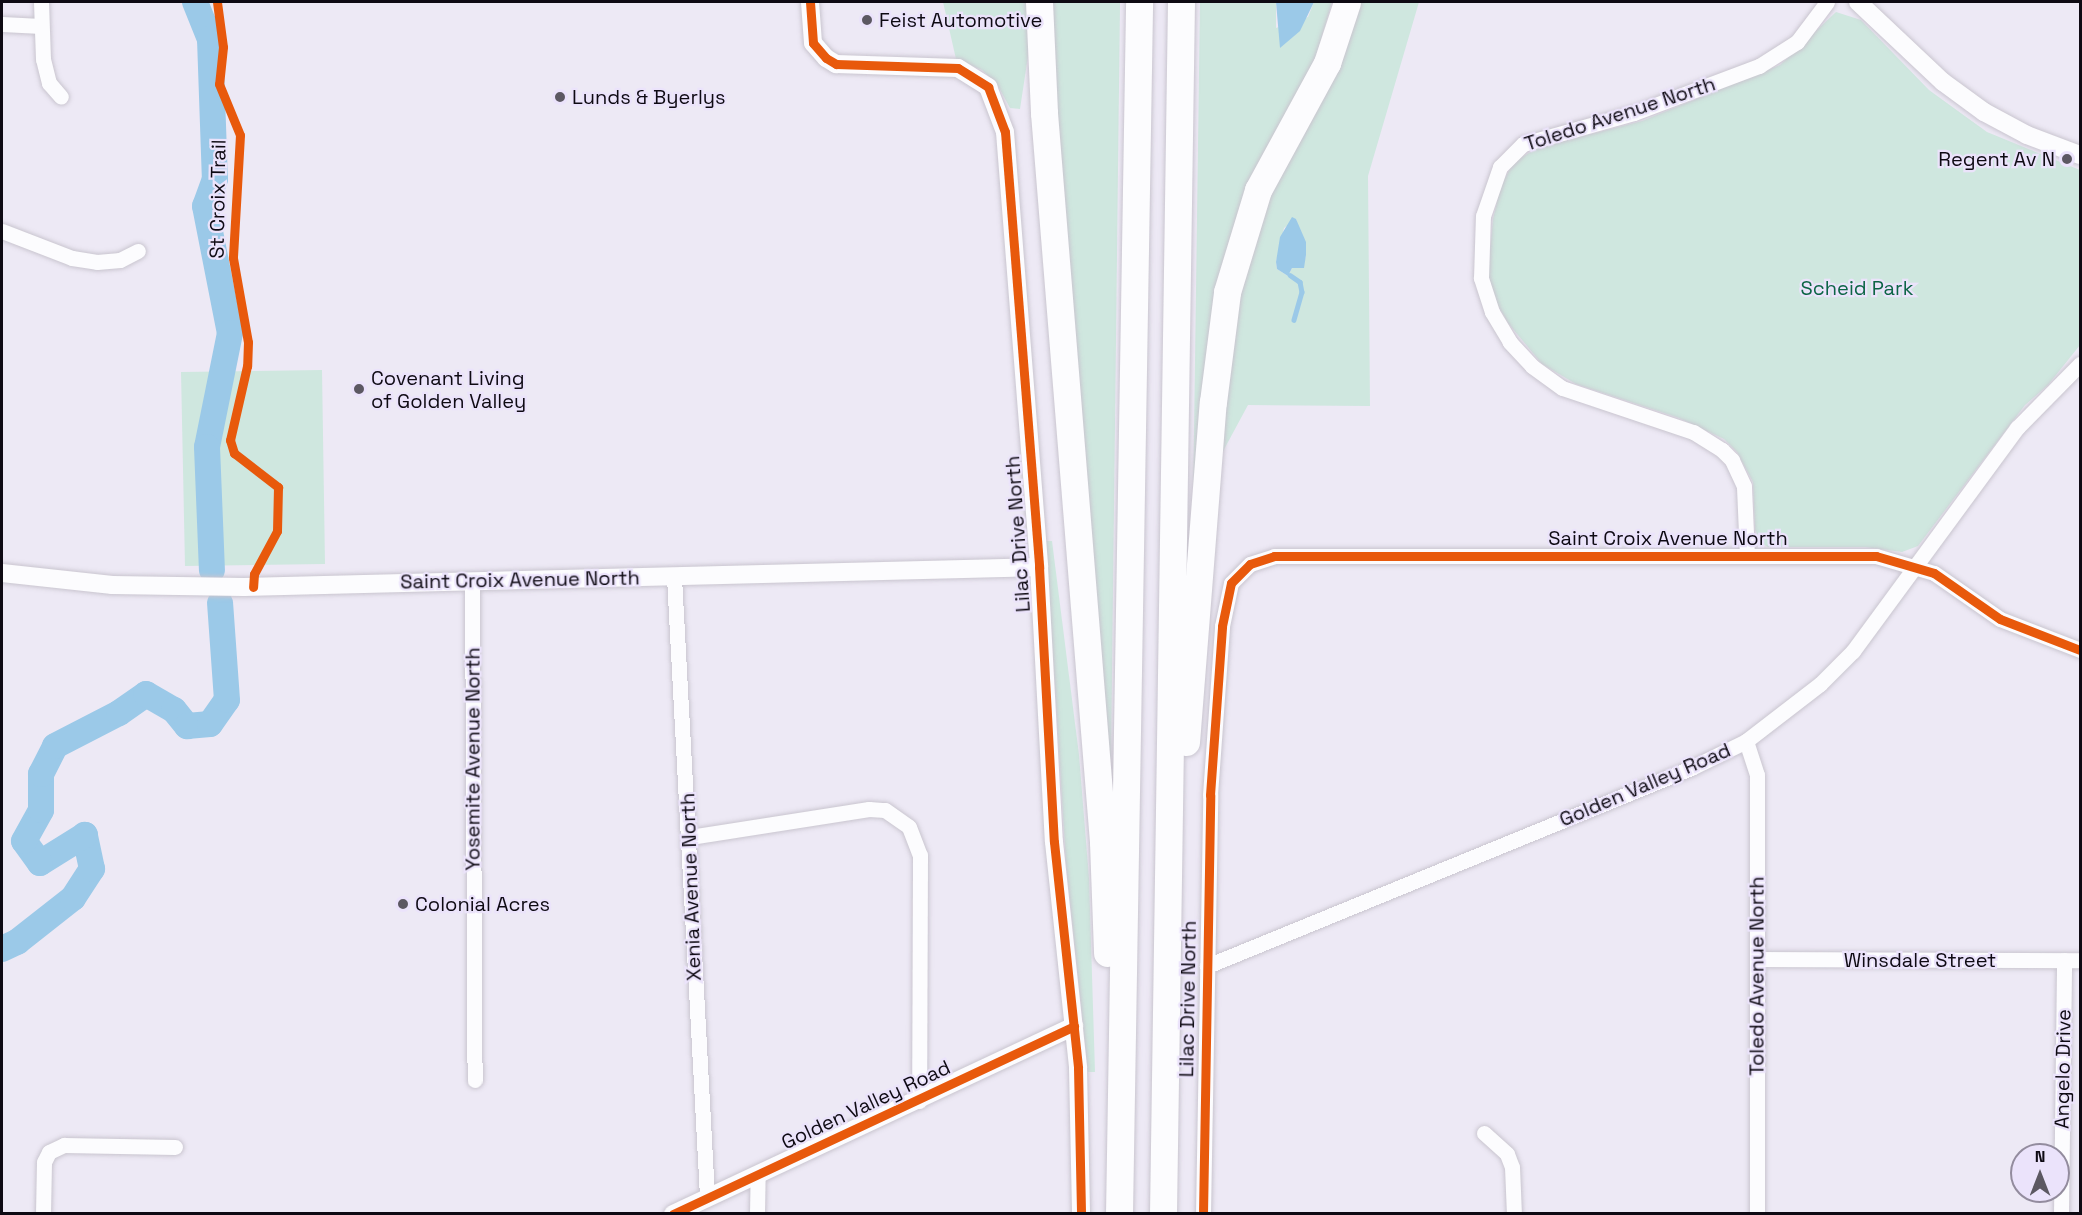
<!DOCTYPE html>
<html>
<head>
<meta charset="utf-8">
<style>
  body { margin:0 }
  #map { position:relative; width:2082px; height:1215px; overflow:hidden; background:#ede9f5; font-family:"Space Grotesk",sans-serif }
  div>[style] { position:absolute }
  .green>* { inset:0; background:#cfe7df }
  .water>* { inset:0; background:#9bc9e8 }
  .stream>* { height:4.5px; margin:-2.25px; padding:0 2.25px; transform-origin:2.25px; border-radius:2.25px; background:#9bc9e8 }
  .river>* { height:26px; margin:-13px; padding:0 13px; transform-origin:13px; border-radius:13px; background:#9bc9e8 }
  .roads { filter:drop-shadow(0 0 2px #c9c5cf) drop-shadow(0 0 2px #c9c5cf) }
  .minor>* { height:15px; margin:-7.5px; padding:0 7.5px; transform-origin:7.5px; border-radius:7.5px; background:#fcfcfe }
  .tertiary>* { height:18px; margin:-9px; padding:0 9px; transform-origin:9px; border-radius:9px; background:#fcfcfe }
  .motorway>* { height:27px; margin:-13.5px; padding:0 13.5px; transform-origin:13.5px; border-radius:13.5px; background:#fcfcfe }
  .cycleway>* { height:9px; margin:-4.5px; padding:0 4.5px; transform-origin:4.5px; border-radius:4.5px; background:#e8590c }
  .dots>* { width:16px; height:16px; translate:-50% -50%; box-sizing:border-box; border:3px solid #ebe3fb; border-radius:50% }
  span { translate:-50% -50%; white-space:nowrap; text-align:center; line-height:1.15; -webkit-text-stroke:4.5px #ebe3fb; paint-order:stroke }
  .poi-label { font-size:20px; color:#0e0a13 }
  .left { translate:0 -50%; text-align:left }
  .right { translate:-100% -50%; text-align:right }
  .street-label { font-size:20px; color:#0e0a13 }
  .park-label { font-size:20px; color:#0c6545 }
  .frame { position:absolute; inset:0; border:3px solid #0e0a13; pointer-events:none }
  .north { position:absolute; left:2010px; top:1143px; width:60px; height:60px; box-sizing:border-box; background:#ebe3fb; border:2px solid #938c9e; border-radius:50%; rotate:0deg; font-size:16px; font-weight:700; line-height:24px; text-align:center; color:#0e0a13 }
  .north::after { content:''; display:block; margin:auto; width:21px; height:27px; background:#5c5862; clip-path:polygon(50% 0,100% 100%,50% 72%,0 100%) }
</style>
</head>
<body>
<div id="map">
  <div class="green">
    <i style="clip-path:polygon(943px 2px,1028px 2px,1030px 43px,1020px 109px,1010px 108px,997px 84px,982px 70px,956px 59px)"></i>
    <i style="clip-path:polygon(1050px 2px,1120px 2px,1111px 759px,1103px 759px,1085px 538px)"></i>
    <i style="clip-path:polygon(1200px 2px,1276px 2px,1276px 28px,1308px 17px,1314px 2px,1332px 2px,1316px 57px,1265px 160px,1193px 505px)"></i>
    <i style="clip-path:polygon(evenodd,1361px 2px,1419px 2px,1368px 176px,1370px 406px,1248px 405px,1221px 455px,1227px 332px,1252px 224px,1339px 69px,1361px 2px,1296px 219px,1306px 255px,1303px 268px,1292px 268px,1288px 276px,1277px 269px,1276px 262px,1284px 228px,1296px 219px)"></i>
    <i style="clip-path:polygon(1836px 12px,1861px 20px,1929px 90px,1987px 132px,2080px 170px,2080px 345px,2048px 385px,2025px 405px,1918px 546px,1902px 552px,1865px 547px,1768px 547px,1763px 544px,1755px 530px,1753px 482px,1737px 452px,1724px 439px,1679px 418px,1576px 384px,1542px 364px,1508px 323px,1495px 300px,1488px 274px,1493px 219px,1501px 185px,1514px 162px,1537px 148px,1642px 121px,1780px 65px)"></i>
    <i style="clip-path:polygon(322px 370px,325px 564px,185px 566px,181px 372px)"></i>
    <i style="clip-path:polygon(1046px 541px,1052px 541px,1079px 755px,1089px 878px,1095px 1072px,1088px 1072px,1066px 863px)"></i>
  </div>
  <div class="water">
    <i style="clip-path:polygon(1276px 2px,1314px 2px,1300px 31px,1280px 48px)"></i>
    <i style="clip-path:polygon(1292px 217px,1296px 219px,1306px 242px,1306px 255px,1304px 268px,1292px 268px,1288px 276px,1277px 269px,1276px 262px,1280px 237px)"></i>
  </div>
  <div class="stream">
    <i style="left:1290px;top:275px;width:12px;rotate:35deg"></i>
    <i style="left:1300px;top:282px;width:10px;rotate:79deg"></i>
    <i style="left:1302px;top:292px;width:29px;rotate:106deg"></i>
  </div>
  <div class="river">
    <i style="left:195px;top:2px;width:40px;rotate:68deg"></i>
    <i style="left:210px;top:39px;width:140px;rotate:88deg"></i>
    <i style="left:215px;top:179px;width:29px;rotate:110deg"></i>
    <i style="left:205px;top:206px;width:129px;rotate:78.9deg"></i>
    <i style="left:230px;top:333px;width:116px;rotate:101.4deg"></i>
    <i style="left:207px;top:447px;width:123px;rotate:87.7deg"></i>
    <i style="left:2px;top:949px;width:17px;rotate:-25deg"></i>
    <i style="left:17px;top:942px;width:71px;rotate:-38.2deg"></i>
    <i style="left:73px;top:898px;width:35px;rotate:-57deg"></i>
    <i style="left:92px;top:869px;width:35px;rotate:-102deg"></i>
    <i style="left:85px;top:835px;width:53px;rotate:148.1deg"></i>
    <i style="left:40px;top:863px;width:27px;rotate:-126deg"></i>
    <i style="left:24px;top:841px;width:35px;rotate:-61deg"></i>
    <i style="left:41px;top:810px;width:36px;rotate:-90deg"></i>
    <i style="left:41px;top:774px;width:31px;rotate:-63deg"></i>
    <i style="left:55px;top:746px;width:72px;rotate:-27.3deg"></i>
    <i style="left:119px;top:713px;width:33px;rotate:-35deg"></i>
    <i style="left:146px;top:694px;width:32px;rotate:30deg"></i>
    <i style="left:174px;top:710px;width:21px;rotate:51deg"></i>
    <i style="left:187px;top:726px;width:23px;rotate:-5deg"></i>
    <i style="left:210px;top:724px;width:29px;rotate:-55deg"></i>
    <i style="left:227px;top:700px;width:97px;rotate:-94.1deg"></i>
  </div>
  <div class="roads">
    <div class="minor">
      <i style="left:41px;top:2px;width:57px;rotate:88deg"></i>
      <i style="left:43px;top:59px;width:25px;rotate:76deg"></i>
      <i style="left:49px;top:83px;width:18px;rotate:49deg"></i>
      <i style="left:2px;top:24px;width:39px;rotate:3deg"></i>
      <i style="left:2px;top:231px;width:75px;rotate:21.1deg"></i>
      <i style="left:72px;top:258px;width:25px;rotate:9deg"></i>
      <i style="left:97px;top:262px;width:23px;rotate:-5deg"></i>
      <i style="left:120px;top:260px;width:20px;rotate:-27deg"></i>
      <i style="left:1747px;top:556px;width:70px;rotate:-92.5deg"></i>
      <i style="left:1744px;top:486px;width:29px;rotate:-115deg"></i>
      <i style="left:1732px;top:460px;width:14px;rotate:-135deg"></i>
      <i style="left:1722px;top:450px;width:34px;rotate:-148deg"></i>
      <i style="left:1693px;top:432px;width:138px;rotate:-161.4deg"></i>
      <i style="left:1562px;top:388px;width:37px;rotate:-144deg"></i>
      <i style="left:1532px;top:366px;width:33px;rotate:-133deg"></i>
      <i style="left:1510px;top:342px;width:35px;rotate:-121deg"></i>
      <i style="left:1492px;top:312px;width:36px;rotate:-108deg"></i>
      <i style="left:1481px;top:278px;width:62px;rotate:-88.2deg"></i>
      <i style="left:1483px;top:216px;width:52px;rotate:-70.9deg"></i>
      <i style="left:1500px;top:167px;width:33px;rotate:-45deg"></i>
      <i style="left:1523px;top:144px;width:115px;rotate:-15.6deg"></i>
      <i style="left:1634px;top:113px;width:134px;rotate:-20.6deg"></i>
      <i style="left:1759px;top:66px;width:45px;rotate:-32.3deg"></i>
      <i style="left:1797px;top:42px;width:50px;rotate:-53.1deg"></i>
      <i style="left:674px;top:577px;width:621px;rotate:86.95deg"></i>
      <i style="left:472px;top:581px;width:499px;rotate:89.7deg"></i>
      <i style="left:1746px;top:741px;width:36px;rotate:72deg"></i>
      <i style="left:1757px;top:775px;width:439px;rotate:90deg"></i>
      <i style="left:690px;top:837px;width:181px;rotate:-8.9deg"></i>
      <i style="left:869px;top:809px;width:16px;rotate:4deg"></i>
      <i style="left:885px;top:810px;width:29px;rotate:35deg"></i>
      <i style="left:909px;top:827px;width:30px;rotate:69deg"></i>
      <i style="left:920px;top:855px;width:246px;rotate:90.2deg"></i>
      <i style="left:1759px;top:959px;width:321px;rotate:0.2deg"></i>
      <i style="left:1207px;top:966px;width:523px;rotate:-22.25deg"></i>
      <i style="left:1691px;top:768px;width:61px;rotate:-26.1deg"></i>
      <i style="left:1746px;top:741px;width:93px;rotate:-37.6deg"></i>
      <i style="left:1820px;top:684px;width:47px;rotate:-45deg"></i>
      <i style="left:1853px;top:651px;width:277px;rotate:-53.7deg"></i>
      <i style="left:2017px;top:428px;width:90px;rotate:-45.5deg"></i>
      <i style="left:1484px;top:1133px;width:31px;rotate:42deg"></i>
      <i style="left:1507px;top:1154px;width:14px;rotate:69deg"></i>
      <i style="left:1512px;top:1167px;width:47px;rotate:87.6deg"></i>
      <i style="left:43px;top:1214px;width:52px;rotate:-88.9deg"></i>
      <i style="left:44px;top:1162px;width:11px;rotate:-63deg"></i>
      <i style="left:49px;top:1152px;width:17px;rotate:-25deg"></i>
      <i style="left:64px;top:1145px;width:111px;rotate:1deg"></i>
      <i style="left:757px;top:1214px;width:39px;rotate:-89deg"></i>
      <i style="left:1203px;top:1214px;width:419px;rotate:-89deg"></i>
      <i style="left:1210px;top:795px;width:169px;rotate:-85.9deg"></i>
      <i style="left:1222px;top:626px;width:44px;rotate:-78.2deg"></i>
      <i style="left:1231px;top:583px;width:27px;rotate:-45deg"></i>
      <i style="left:1250px;top:564px;width:25px;rotate:-18deg"></i>
      <i style="left:1274px;top:556px;width:602px"></i>
      <i style="left:1876px;top:556px;width:60px;rotate:16.3deg"></i>
      <i style="left:1934px;top:573px;width:80px;rotate:34.9deg"></i>
      <i style="left:2000px;top:619px;width:86px;rotate:21.2deg"></i>
      <i style="left:2061px;top:1214px;width:254px;rotate:-89.3deg"></i>
    </div>
    <div class="tertiary">
      <i style="left:810px;top:2px;width:41px;rotate:85.8deg"></i>
      <i style="left:813px;top:43px;width:20px;rotate:49deg"></i>
      <i style="left:826px;top:58px;width:12px;rotate:31deg"></i>
      <i style="left:836px;top:64px;width:122px;rotate:1.9deg"></i>
      <i style="left:958px;top:68px;width:36px;rotate:32deg"></i>
      <i style="left:988px;top:87px;width:48px;rotate:69.3deg"></i>
      <i style="left:1005px;top:132px;width:436px;rotate:85.5deg"></i>
      <i style="left:1039px;top:567px;width:275px;rotate:86.9deg"></i>
      <i style="left:1054px;top:842px;width:227px;rotate:83.9deg"></i>
      <i style="left:1078px;top:1068px;width:146px;rotate:88.8deg"></i>
      <i style="left:1858px;top:2px;width:117px;rotate:43.3deg"></i>
      <i style="left:1943px;top:82px;width:51px;rotate:36.2deg"></i>
      <i style="left:1984px;top:112px;width:49px;rotate:28.1deg"></i>
      <i style="left:2027px;top:135px;width:57px;rotate:20.7deg"></i>
      <i style="left:2px;top:573px;width:111px;rotate:6.2deg"></i>
      <i style="left:112px;top:585px;width:132px;rotate:0.9deg"></i>
      <i style="left:244px;top:587px;width:795px;rotate:-1.44deg"></i>
      <i style="left:673px;top:1214px;width:443px;rotate:-25.1deg"></i>
    </div>
    <div class="motorway">
      <i style="left:1039px;top:2px;width:111px;rotate:87.4deg"></i>
      <i style="left:1044px;top:113px;width:731px;rotate:85.37deg"></i>
      <i style="left:1103px;top:842px;width:111px;rotate:87.9deg"></i>
      <i style="left:1186px;top:742px;width:341px;rotate:-85.5deg"></i>
      <i style="left:1213px;top:402px;width:111px;rotate:-82.7deg"></i>
      <i style="left:1227px;top:292px;width:107px;rotate:-73.1deg"></i>
      <i style="left:1258px;top:190px;width:145px;rotate:-61.5deg"></i>
      <i style="left:1327px;top:63px;width:64px;rotate:-71.8deg"></i>
      <i style="left:1119px;top:1214px;width:1212px;rotate:-89.05deg"></i>
      <i style="left:1163px;top:1214px;width:1212px;rotate:-89.15deg"></i>
    </div>
  </div>
  <div class="cycleway">
    <i style="left:217px;top:2px;width:45px;rotate:82.4deg"></i>
    <i style="left:223px;top:47px;width:37px;rotate:96deg"></i>
    <i style="left:219px;top:84px;width:55px;rotate:67.6deg"></i>
    <i style="left:240px;top:135px;width:123px;rotate:93.3deg"></i>
    <i style="left:233px;top:258px;width:85px;rotate:79.9deg"></i>
    <i style="left:248px;top:342px;width:24px;rotate:92deg"></i>
    <i style="left:247px;top:366px;width:76px;rotate:102.9deg"></i>
    <i style="left:230px;top:440px;width:14px;rotate:73deg"></i>
    <i style="left:234px;top:453px;width:56px;rotate:37.7deg"></i>
    <i style="left:278px;top:487px;width:44px;rotate:91.3deg"></i>
    <i style="left:277px;top:531px;width:49px;rotate:118.1deg"></i>
    <i style="left:254px;top:574px;width:13px;rotate:94deg"></i>
    <i style="left:810px;top:2px;width:41px;rotate:85.8deg"></i>
    <i style="left:813px;top:43px;width:20px;rotate:49deg"></i>
    <i style="left:826px;top:58px;width:12px;rotate:31deg"></i>
    <i style="left:836px;top:64px;width:122px;rotate:1.9deg"></i>
    <i style="left:958px;top:68px;width:36px;rotate:32deg"></i>
    <i style="left:988px;top:87px;width:48px;rotate:69.3deg"></i>
    <i style="left:1005px;top:132px;width:436px;rotate:85.5deg"></i>
    <i style="left:1039px;top:567px;width:275px;rotate:86.9deg"></i>
    <i style="left:1054px;top:842px;width:227px;rotate:83.9deg"></i>
    <i style="left:1078px;top:1068px;width:146px;rotate:88.8deg"></i>
    <i style="left:673px;top:1214px;width:443px;rotate:-25.1deg"></i>
    <i style="left:1203px;top:1214px;width:419px;rotate:-89deg"></i>
    <i style="left:1210px;top:795px;width:169px;rotate:-85.9deg"></i>
    <i style="left:1222px;top:626px;width:44px;rotate:-78.2deg"></i>
    <i style="left:1231px;top:583px;width:27px;rotate:-45deg"></i>
    <i style="left:1250px;top:564px;width:25px;rotate:-18deg"></i>
    <i style="left:1274px;top:556px;width:602px"></i>
    <i style="left:1876px;top:556px;width:60px;rotate:16.3deg"></i>
    <i style="left:1934px;top:573px;width:80px;rotate:34.9deg"></i>
    <i style="left:2000px;top:619px;width:86px;rotate:21.2deg"></i>
  </div>
  <div class="dots">
    <i style="left:867px;top:20px;background:#5c5862"></i>
    <i style="left:560px;top:97px;background:#5c5862"></i>
    <i style="left:2067px;top:159px;background:#5c5862"></i>
    <i style="left:359px;top:389px;background:#5c5862"></i>
    <i style="left:403px;top:904px;background:#5c5862"></i>
  </div>
  <div class="poi-label">
    <span class="left" style="left:879px;top:20px">Feist Automotive</span>
    <span class="left" style="left:572px;top:97px">Lunds &amp; Byerlys</span>
    <span class="right" style="left:2055px;top:159px">Regent Av N</span>
    <span class="left" style="left:371px;top:390px">Covenant Living<br>of Golden Valley</span>
    <span class="left" style="left:415px;top:904px">Colonial Acres</span>
  </div>
  <div class="street-label">
    <span style="left:1620px;top:114px;rotate:-18deg">Toledo Avenue North</span>
    <span style="left:218px;top:199px;rotate:-89deg">St Croix Trail</span>
    <span style="left:1018px;top:534px;rotate:-94deg">Lilac Drive North</span>
    <span style="left:1668px;top:538px">Saint Croix Avenue North</span>
    <span style="left:520px;top:580px;rotate:-1deg">Saint Croix Avenue North</span>
    <span style="left:473px;top:759px;rotate:-90deg">Yosemite Avenue North</span>
    <span style="left:1645px;top:785px;rotate:-23deg">Golden Valley Road</span>
    <span style="left:691px;top:887px;rotate:-92deg">Xenia Avenue North</span>
    <span style="left:1920px;top:960px">Winsdale Street</span>
    <span style="left:1757px;top:976px;rotate:-90deg">Toledo Avenue North</span>
    <span style="left:1188px;top:999px;rotate:-89deg">Lilac Drive North</span>
    <span style="left:2063px;top:1069px;rotate:-89deg">Angelo Drive</span>
    <span style="left:866px;top:1105px;rotate:-25deg">Golden Valley Road</span>
  </div>
  <div class="park-label">
    <span style="left:1857px;top:288px">Scheid Park</span>
  </div>
  <div class="frame"></div>
  <div class="north">N</div>
</div>
</body>
</html>
